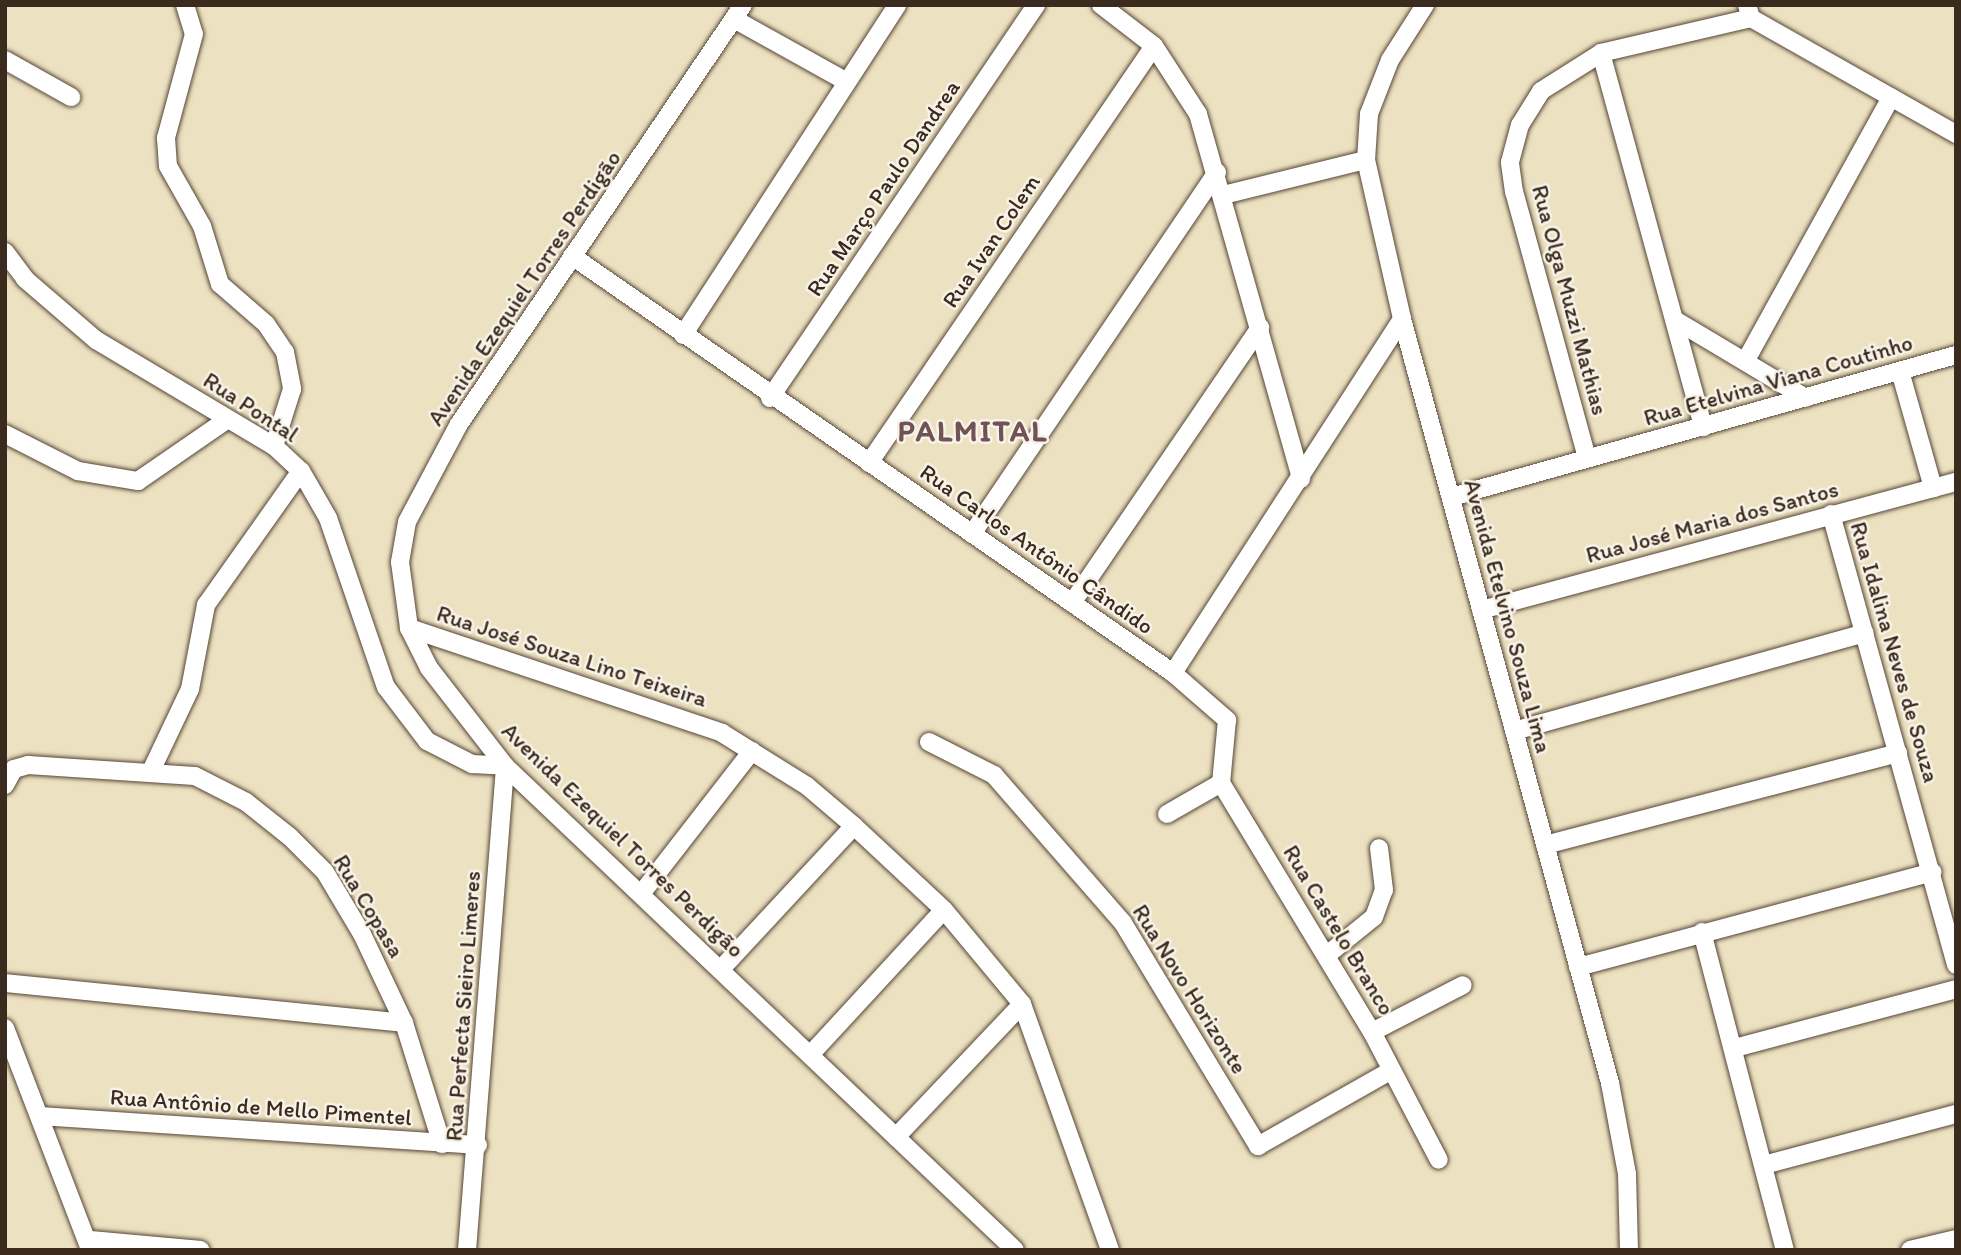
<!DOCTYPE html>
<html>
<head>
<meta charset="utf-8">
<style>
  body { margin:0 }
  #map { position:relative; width:1961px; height:1255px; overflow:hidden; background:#ece1c0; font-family:Itim,sans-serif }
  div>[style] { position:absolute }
  .roads { filter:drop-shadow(0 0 2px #564536) drop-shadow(0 0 2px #564536) }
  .minor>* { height:18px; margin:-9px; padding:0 9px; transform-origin:9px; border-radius:9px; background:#fff }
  span { translate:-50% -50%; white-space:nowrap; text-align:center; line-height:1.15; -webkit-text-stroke:5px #f7f3e8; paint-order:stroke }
  .street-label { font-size:23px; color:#3b2a1e }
  .district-label { font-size:30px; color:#715255; font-weight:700; letter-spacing:2px }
  .frame { position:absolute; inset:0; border:7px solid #3b2a1e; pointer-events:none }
</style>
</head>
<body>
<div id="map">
  <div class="roads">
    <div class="minor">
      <i style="left:185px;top:5px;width:30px;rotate:73deg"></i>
      <i style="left:194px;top:34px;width:108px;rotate:105.1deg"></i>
      <i style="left:166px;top:138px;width:28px;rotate:86deg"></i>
      <i style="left:168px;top:166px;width:69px;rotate:60.5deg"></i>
      <i style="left:202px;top:226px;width:61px;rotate:72.8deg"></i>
      <i style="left:220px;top:284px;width:61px;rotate:41deg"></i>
      <i style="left:266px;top:324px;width:34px;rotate:56deg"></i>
      <i style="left:285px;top:352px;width:38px;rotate:79deg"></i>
      <i style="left:292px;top:389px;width:60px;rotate:107.5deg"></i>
      <i style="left:743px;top:5px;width:506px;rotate:124.13deg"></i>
      <i style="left:459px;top:424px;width:111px;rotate:118deg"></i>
      <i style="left:407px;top:522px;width:41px;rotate:99.9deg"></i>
      <i style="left:400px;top:562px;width:67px;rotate:82.2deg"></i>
      <i style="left:409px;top:628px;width:45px;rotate:63.4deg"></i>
      <i style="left:429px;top:668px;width:124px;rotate:52.2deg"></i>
      <i style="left:505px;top:766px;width:703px;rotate:43.5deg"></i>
      <i style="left:1101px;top:5px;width:67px;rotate:37.7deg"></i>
      <i style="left:1154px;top:46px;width:81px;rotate:57.1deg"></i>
      <i style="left:1198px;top:114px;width:379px;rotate:74.2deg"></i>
      <i style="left:1425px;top:5px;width:65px;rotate:122.5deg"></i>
      <i style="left:1390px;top:60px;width:58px;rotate:111.3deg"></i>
      <i style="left:1369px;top:114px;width:46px;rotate:93.7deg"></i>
      <i style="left:1366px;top:160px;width:163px;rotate:77.2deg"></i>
      <i style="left:1402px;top:319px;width:792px;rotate:74.77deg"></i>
      <i style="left:1610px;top:1083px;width:93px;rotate:79.4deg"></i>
      <i style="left:1627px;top:1174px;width:76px;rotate:88.5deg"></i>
      <i style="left:1747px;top:5px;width:14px;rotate:73deg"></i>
      <i style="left:1751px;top:18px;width:236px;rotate:29.5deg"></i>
      <i style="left:734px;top:19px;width:129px;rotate:29.1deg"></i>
      <i style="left:1601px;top:53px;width:388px;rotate:74.7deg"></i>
      <i style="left:5px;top:60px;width:76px;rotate:29.3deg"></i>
      <i style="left:1223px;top:195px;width:147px;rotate:-13.8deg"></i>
      <i style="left:5px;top:252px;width:34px;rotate:53deg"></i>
      <i style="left:25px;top:279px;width:94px;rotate:40.7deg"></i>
      <i style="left:96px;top:340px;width:207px;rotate:30.8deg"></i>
      <i style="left:274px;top:446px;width:37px;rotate:43deg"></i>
      <i style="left:301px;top:471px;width:54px;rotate:60.1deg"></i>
      <i style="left:328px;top:518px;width:179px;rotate:71.1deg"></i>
      <i style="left:386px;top:687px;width:68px;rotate:52.8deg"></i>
      <i style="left:427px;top:741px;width:51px;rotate:27.1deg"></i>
      <i style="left:472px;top:764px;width:33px;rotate:3deg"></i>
      <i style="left:572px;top:256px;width:731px;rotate:34.75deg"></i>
      <i style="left:1173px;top:673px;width:72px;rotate:41deg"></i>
      <i style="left:1227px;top:720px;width:63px;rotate:95.4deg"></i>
      <i style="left:1221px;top:783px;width:291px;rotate:58.8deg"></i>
      <i style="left:1372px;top:1032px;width:144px;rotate:62.4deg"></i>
      <i style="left:1675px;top:320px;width:152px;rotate:30.8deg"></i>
      <i style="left:683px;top:335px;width:393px;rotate:-57deg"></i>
      <i style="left:1746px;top:360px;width:300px;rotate:-61.1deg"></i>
      <i style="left:1900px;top:371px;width:122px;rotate:74.2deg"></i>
      <i style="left:770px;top:398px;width:475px;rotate:-55.9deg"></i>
      <i style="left:5px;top:434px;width:82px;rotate:26.9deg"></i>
      <i style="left:78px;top:471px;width:61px;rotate:9.5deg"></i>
      <i style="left:138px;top:481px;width:109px;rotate:-34.6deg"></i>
      <i style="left:1587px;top:458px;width:276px;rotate:-105.3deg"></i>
      <i style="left:1514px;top:192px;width:30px;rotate:-98deg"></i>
      <i style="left:1510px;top:162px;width:38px;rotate:-75deg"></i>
      <i style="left:1520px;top:125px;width:40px;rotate:-58deg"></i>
      <i style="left:1541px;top:91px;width:71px;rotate:-32.3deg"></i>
      <i style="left:1601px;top:53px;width:154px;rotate:-13.1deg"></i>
      <i style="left:869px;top:463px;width:505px;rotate:-55.65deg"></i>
      <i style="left:1451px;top:497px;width:525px;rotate:-15.71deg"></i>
      <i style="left:1831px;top:514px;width:468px;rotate:74.5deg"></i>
      <i style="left:972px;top:534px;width:437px;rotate:-55.9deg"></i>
      <i style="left:1072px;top:603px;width:334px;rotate:-55.7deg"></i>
      <i style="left:1481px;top:610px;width:492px;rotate:-15.1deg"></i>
      <i style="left:409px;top:628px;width:330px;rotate:18.5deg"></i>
      <i style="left:722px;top:733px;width:100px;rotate:31.9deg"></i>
      <i style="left:807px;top:786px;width:62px;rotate:40.4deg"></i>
      <i style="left:854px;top:826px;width:123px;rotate:43deg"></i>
      <i style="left:944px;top:910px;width:122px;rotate:50.3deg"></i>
      <i style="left:1022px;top:1004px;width:261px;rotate:70.3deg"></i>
      <i style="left:1173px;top:673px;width:422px;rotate:-57.1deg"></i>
      <i style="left:1514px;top:731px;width:364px;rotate:-15.6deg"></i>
      <i style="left:929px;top:742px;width:73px;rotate:26.9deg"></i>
      <i style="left:994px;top:775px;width:196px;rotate:48.9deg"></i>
      <i style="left:1123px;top:923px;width:261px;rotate:58.8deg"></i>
      <i style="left:1258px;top:1146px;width:150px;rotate:-29.6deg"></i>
      <i style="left:152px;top:769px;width:89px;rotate:-64.6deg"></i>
      <i style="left:190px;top:689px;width:86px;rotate:-79.2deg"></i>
      <i style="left:206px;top:605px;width:164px;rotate:-54.7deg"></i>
      <i style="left:5px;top:785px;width:18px;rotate:-61deg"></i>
      <i style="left:14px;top:769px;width:15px;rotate:-16deg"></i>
      <i style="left:28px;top:765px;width:167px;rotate:3.8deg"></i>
      <i style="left:195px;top:776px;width:57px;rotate:27deg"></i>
      <i style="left:246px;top:802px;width:56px;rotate:38.5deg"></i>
      <i style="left:290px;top:837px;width:49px;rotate:45deg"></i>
      <i style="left:325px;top:872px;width:72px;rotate:59.2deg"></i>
      <i style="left:362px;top:934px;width:98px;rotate:64.7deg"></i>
      <i style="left:404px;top:1023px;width:127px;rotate:72.6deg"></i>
      <i style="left:1167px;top:814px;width:62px;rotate:-29.9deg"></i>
      <i style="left:1545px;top:845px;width:365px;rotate:-14.6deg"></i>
      <i style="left:641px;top:894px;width:181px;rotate:-52.2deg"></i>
      <i style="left:1702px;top:932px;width:329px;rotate:75.4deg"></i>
      <i style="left:1327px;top:955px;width:60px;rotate:-39deg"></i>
      <i style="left:1374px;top:917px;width:29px;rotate:-70deg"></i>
      <i style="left:1384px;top:890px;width:42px;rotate:-96.8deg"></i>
      <i style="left:1578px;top:967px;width:367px;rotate:-15deg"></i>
      <i style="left:721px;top:969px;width:195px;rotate:-47.1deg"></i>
      <i style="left:5px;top:983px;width:401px;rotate:5.7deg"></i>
      <i style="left:5px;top:1028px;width:238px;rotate:69deg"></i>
      <i style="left:1372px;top:1032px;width:102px;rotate:-27.3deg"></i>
      <i style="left:1735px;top:1048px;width:229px;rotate:-14.9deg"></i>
      <i style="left:810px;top:1055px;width:197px;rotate:-47.3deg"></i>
      <i style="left:41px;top:1116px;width:438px;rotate:3.8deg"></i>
      <i style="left:896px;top:1137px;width:183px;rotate:-46.5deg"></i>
      <i style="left:1764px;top:1165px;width:199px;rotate:-14.9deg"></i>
      <i style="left:91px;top:1240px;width:110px;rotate:5.2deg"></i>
      <i style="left:467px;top:1250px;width:485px;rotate:-85.5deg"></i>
      <i style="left:1910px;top:1250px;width:47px;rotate:-13.4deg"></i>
    </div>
  </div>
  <div class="street-label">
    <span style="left:883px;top:188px;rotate:-56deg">Rua Março Paulo Dandrea</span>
    <span style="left:991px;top:241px;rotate:-56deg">Rua Ivan Colem</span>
    <span style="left:524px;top:288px;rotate:-56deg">Avenida Ezequiel Torres Perdigão</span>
    <span style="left:1570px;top:300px;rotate:75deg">Rua Olga Muzzi Mathias</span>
    <span style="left:1778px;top:380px;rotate:-16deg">Rua Etelvina Viana Coutinho</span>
    <span style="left:251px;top:407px;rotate:33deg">Rua Pontal</span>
    <span style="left:1712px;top:522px;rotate:-15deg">Rua José Maria dos Santos</span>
    <span style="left:1037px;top:549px;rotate:35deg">Rua Carlos Antônio Cândido</span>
    <span style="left:1508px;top:616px;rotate:75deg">Avenida Etelvino Souza Lima</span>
    <span style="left:1895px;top:652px;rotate:74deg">Rua Idalina Neves de Souza</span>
    <span style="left:572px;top:656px;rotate:18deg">Rua José Souza Lino Teixeira</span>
    <span style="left:623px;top:840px;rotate:44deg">Avenida Ezequiel Torres Perdigão</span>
    <span style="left:369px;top:906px;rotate:59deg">Rua Copasa</span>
    <span style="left:1339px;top:930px;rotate:59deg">Rua Castelo Branco</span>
    <span style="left:1190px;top:989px;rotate:58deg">Rua Novo Horizonte</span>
    <span style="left:463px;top:1006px;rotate:-86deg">Rua Perfecta Sieiro Limeres</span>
    <span style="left:261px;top:1107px;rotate:4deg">Rua Antônio de Mello Pimentel</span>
  </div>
  <div class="district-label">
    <span style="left:973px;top:431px">PALMITAL</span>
  </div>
  <div class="frame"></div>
</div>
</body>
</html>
